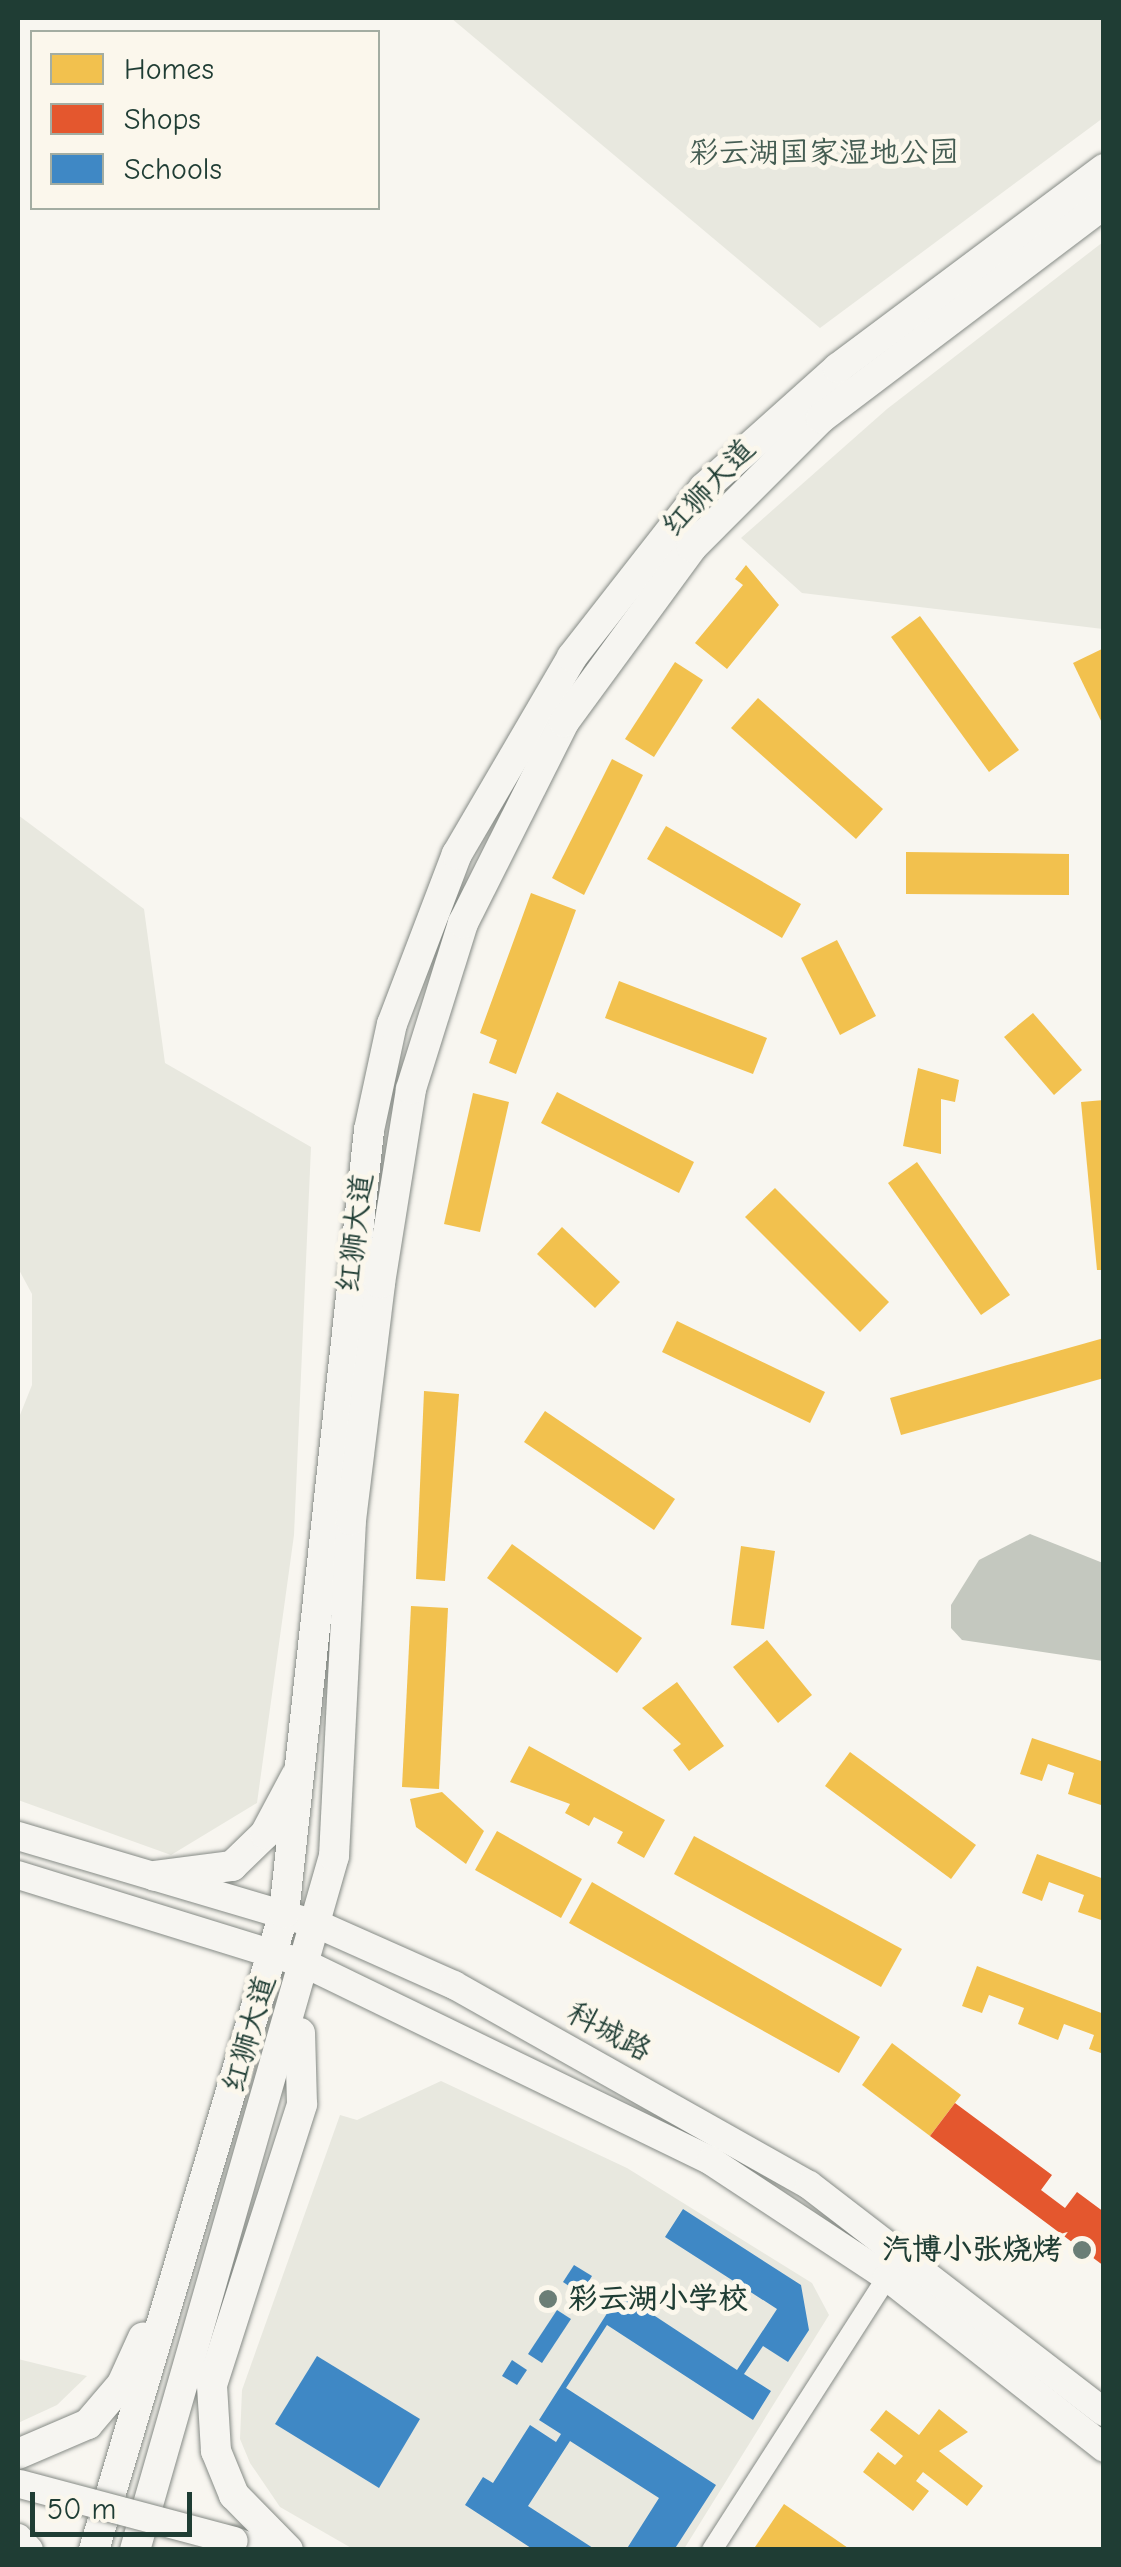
<!DOCTYPE html>
<html>
<head>
<meta charset="utf-8">
<style>
  body { margin:0 }
  #map { position:relative; width:1121px; height:2567px; overflow:hidden; background:#f8f6f0; font-family:"Comic Neue","LXGW WenKai TC",sans-serif }
  div>[style] { position:absolute }
  .built>* { inset:0; background:#e8e8df }
  .water>* { inset:0; background:#c4c8bf }
  .homes>* { inset:0; background:#f2c14e }
  .shops>* { inset:0; background:#e4572e }
  .schools>* { inset:0; background:#3f88c5 }
  .roads { filter:drop-shadow(0 0 2px #868b86) drop-shadow(0 0 2px #868b86) }
  .minor>* { height:20px; margin:-10px; padding:0 10px; transform-origin:10px; border-radius:10px; background:#f6f5f1 }
  .secondary>* { height:28px; margin:-14px; padding:0 14px; transform-origin:14px; border-radius:14px; background:#f6f5f1 }
  .primary>* { height:30px; margin:-15px; padding:0 15px; transform-origin:15px; border-radius:15px; background:#f6f5f1 }
  .bridges { filter:drop-shadow(0 0 2px #868b86) drop-shadow(0 0 2px #868b86) }
  .secondary-bridge>* { height:28px; margin:-14px; padding:0 14px; transform-origin:14px; border-radius:14px; background:#f6f5f1 }
  .dots>* { width:28px; height:28px; translate:-50% -50%; box-sizing:border-box; border:5px solid #fbf7ec; border-radius:50% }
  span { translate:-50% -50%; white-space:nowrap; text-align:center; line-height:1.15; -webkit-text-stroke:10px #fbf7ec; paint-order:stroke }
  .park-label { font-size:30px; color:#455d53 }
  .street-label { font-size:30px; color:#1f3d34 }
  .poi-label { font-size:30px; color:#1f3d34; font-weight:700 }
  .right { translate:-100% -50%; text-align:right }
  .left { translate:0 -50%; text-align:left }
  .frame { position:absolute; inset:0; border:20px solid #1f3d34; pointer-events:none }
  .legend { position:absolute; left:30px; top:30px; width:350px; height:180px; box-sizing:border-box; background:#fbf7ec; border:2px solid #a3ada2; margin:0; padding:12px 18px; list-style:none; font-size:30px; color:#1f3d34 }
  .legend li { display:flex; align-items:center; gap:20px; height:50px }
  .legend b { width:50px; border:2px solid #a3ada2 }
  .scale { position:absolute; left:30px; top:2492px; width:162px; height:45px; box-sizing:border-box; border:5px solid #1f3d34; border-top:0; padding-left:12px; font-size:30px; line-height:35px; white-space:nowrap; color:#1f3d34; -webkit-text-stroke:8px #fbf7ec; paint-order:stroke }
</style>
</head>
<body>
<div id="map">
  <div class="built">
    <i style="clip-path:polygon(451px 18px,1103px 18px,1103px 118px,820px 328px)"></i>
    <i style="clip-path:polygon(1103px 242px,1103px 629px,802px 593px,741px 538px,887px 409px)"></i>
    <i style="clip-path:polygon(18px 815px,144px 909px,165px 1063px,311px 1147px,294px 1535px,257px 1803px,171px 1855px,18px 1800px,18px 1420px,32px 1385px,32px 1294px,18px 1268px)"></i>
    <i style="clip-path:polygon(441px 2081px,627px 2168px,812px 2283px,829px 2315px,684px 2549px,353px 2549px,280px 2507px,250px 2463px,240px 2439px,242px 2390px,340px 2115px,357px 2120px)"></i>
    <i style="clip-path:polygon(18px 2359px,87px 2376px,57px 2405px,18px 2423px)"></i>
  </div>
  <div class="water">
    <i style="clip-path:polygon(1030px 1534px,1103px 1563px,1103px 1661px,962px 1640px,951px 1628px,951px 1605px,979px 1560px)"></i>
  </div>
  <div class="homes">
    <i style="clip-path:polygon(746px 565px,779px 605px,727px 669px,695px 643px,743px 585px,735px 579px)"></i>
    <i style="clip-path:polygon(920px 616px,1019px 750px,989px 772px,891px 637px)"></i>
    <i style="clip-path:polygon(1104px 648px,1104px 727px,1073px 663px)"></i>
    <i style="clip-path:polygon(675px 662px,703px 680px,654px 757px,625px 739px)"></i>
    <i style="clip-path:polygon(758px 698px,883px 809px,856px 839px,731px 728px)"></i>
    <i style="clip-path:polygon(612px 759px,643px 775px,584px 895px,552px 878px)"></i>
    <i style="clip-path:polygon(666px 826px,801px 904px,782px 938px,647px 859px)"></i>
    <i style="clip-path:polygon(906px 852px,1069px 854px,1069px 895px,906px 894px)"></i>
    <i style="clip-path:polygon(531px 893px,576px 910px,516px 1074px,489px 1063px,497px 1040px,480px 1033px)"></i>
    <i style="clip-path:polygon(837px 940px,876px 1016px,840px 1035px,801px 958px)"></i>
    <i style="clip-path:polygon(619px 981px,767px 1038px,753px 1074px,605px 1018px)"></i>
    <i style="clip-path:polygon(1033px 1013px,1082px 1070px,1054px 1095px,1004px 1037px)"></i>
    <i style="clip-path:polygon(918px 1068px,959px 1080px,955px 1102px,941px 1099px,941px 1154px,903px 1146px)"></i>
    <i style="clip-path:polygon(557px 1092px,694px 1162px,679px 1193px,541px 1123px)"></i>
    <i style="clip-path:polygon(473px 1093px,509px 1102px,480px 1232px,444px 1224px)"></i>
    <i style="clip-path:polygon(1104px 1100px,1104px 1270px,1097px 1270px,1081px 1102px)"></i>
    <i style="clip-path:polygon(917px 1162px,1010px 1295px,981px 1315px,888px 1183px)"></i>
    <i style="clip-path:polygon(775px 1188px,889px 1302px,860px 1332px,745px 1217px)"></i>
    <i style="clip-path:polygon(562px 1227px,620px 1282px,595px 1308px,537px 1254px)"></i>
    <i style="clip-path:polygon(677px 1321px,825px 1392px,810px 1423px,662px 1352px)"></i>
    <i style="clip-path:polygon(1104px 1338px,1104px 1378px,901px 1435px,890px 1398px)"></i>
    <i style="clip-path:polygon(424px 1391px,459px 1394px,445px 1581px,416px 1579px)"></i>
    <i style="clip-path:polygon(545px 1411px,675px 1499px,654px 1530px,524px 1442px)"></i>
    <i style="clip-path:polygon(512px 1544px,642px 1638px,617px 1673px,487px 1578px)"></i>
    <i style="clip-path:polygon(741px 1546px,775px 1551px,764px 1629px,731px 1625px)"></i>
    <i style="clip-path:polygon(411px 1606px,448px 1608px,439px 1789px,402px 1787px)"></i>
    <i style="clip-path:polygon(767px 1640px,812px 1695px,778px 1723px,733px 1667px)"></i>
    <i style="clip-path:polygon(677px 1682px,724px 1746px,689px 1771px,673px 1750px,681px 1744px,642px 1708px)"></i>
    <i style="clip-path:polygon(1032px 1738px,1104px 1762px,1104px 1806px,1068px 1794px,1074px 1773px,1048px 1764px,1042px 1781px,1020px 1774px)"></i>
    <i style="clip-path:polygon(529px 1746px,665px 1820px,644px 1858px,617px 1843px,623px 1832px,594px 1817px,589px 1826px,565px 1813px,570px 1804px,510px 1782px)"></i>
    <i style="clip-path:polygon(850px 1752px,976px 1845px,951px 1879px,825px 1786px)"></i>
    <i style="clip-path:polygon(442px 1792px,484px 1831px,466px 1864px,416px 1827px,410px 1799px)"></i>
    <i style="clip-path:polygon(497px 1831px,582px 1879px,561px 1918px,475px 1870px)"></i>
    <i style="clip-path:polygon(694px 1836px,902px 1949px,881px 1987px,674px 1874px)"></i>
    <i style="clip-path:polygon(1037px 1854px,1104px 1879px,1104px 1921px,1078px 1912px,1084px 1895px,1049px 1882px,1042px 1901px,1022px 1893px)"></i>
    <i style="clip-path:polygon(592px 1882px,860px 2037px,839px 2073px,569px 1923px)"></i>
    <i style="clip-path:polygon(977px 1966px,1104px 2014px,1104px 2054px,1089px 2049px,1094px 2035px,1064px 2024px,1058px 2040px,1018px 2024px,1024px 2008px,989px 1995px,982px 2013px,962px 2006px)"></i>
    <i style="clip-path:polygon(892px 2043px,961px 2095px,930px 2136px,862px 2085px)"></i>
    <i style="clip-path:polygon(939px 2409px,968px 2432px,939px 2451px,983px 2486px,967px 2506px,923px 2472px,916px 2481px,929px 2491px,913px 2511px,863px 2472px,878px 2452px,895px 2465px,903px 2456px,870px 2430px,886px 2410px,919px 2435px)"></i>
    <i style="clip-path:polygon(784px 2504px,851px 2550px,753px 2550px)"></i>
  </div>
  <div class="shops">
    <i style="clip-path:polygon(955px 2103px,1052px 2175px,1041px 2190px,1065px 2208px,1077px 2192px,1104px 2212px,1104px 2266px,930px 2136px)"></i>
  </div>
  <div class="schools">
    <i style="clip-path:polygon(683px 2209px,801px 2285px,809px 2330px,788px 2362px,763px 2346px,744px 2374px,771px 2391px,753px 2420px,607px 2325px,566px 2388px,716px 2485px,674px 2550px,626px 2550px,659px 2498px,570px 2441px,528px 2506px,596px 2550px,534px 2550px,465px 2505px,483px 2477px,493px 2483px,530px 2425px,556px 2442px,561px 2434px,539px 2420px,620px 2293px,737px 2370px,777px 2309px,665px 2237px)"></i>
    <i style="clip-path:polygon(574px 2265px,592px 2276px,581px 2294px,563px 2282px)"></i>
    <i style="clip-path:polygon(557px 2310px,571px 2319px,542px 2363px,528px 2354px)"></i>
    <i style="clip-path:polygon(317px 2356px,420px 2419px,379px 2488px,275px 2424px)"></i>
    <i style="clip-path:polygon(512px 2360px,527px 2370px,517px 2385px,502px 2376px)"></i>
  </div>
  <div class="roads">
    <div class="minor">
      <i style="left:712px;top:2550px;width:324px;rotate:-57.3deg"></i>
    </div>
    <div class="secondary">
      <i style="left:18px;top:1836px;width:314px;rotate:16.5deg"></i>
      <i style="left:319px;top:1925px;width:148px;rotate:24deg"></i>
      <i style="left:454px;top:1985px;width:407px;rotate:29.4deg"></i>
      <i style="left:809px;top:2185px;width:372px;rotate:37.6deg"></i>
      <i style="left:18px;top:1875px;width:304px;rotate:17.2deg"></i>
      <i style="left:308px;top:1965px;width:448px;rotate:25.9deg"></i>
      <i style="left:711px;top:2161px;width:211px;rotate:33.4deg"></i>
      <i style="left:887px;top:2277px;width:276px;rotate:38.2deg"></i>
      <i style="left:18px;top:2538px;width:16px;rotate:47deg"></i>
      <i style="left:234px;top:2541px;width:27px;rotate:20deg"></i>
    </div>
    <div class="primary">
      <i style="left:155px;top:1876px;width:78px;rotate:-7.4deg"></i>
      <i style="left:232px;top:1866px;width:46px;rotate:-44.1deg"></i>
      <i style="left:265px;top:1834px;width:66px;rotate:-61.9deg"></i>
      <i style="left:18px;top:2454px;width:76px;rotate:-23.2deg"></i>
      <i style="left:88px;top:2424px;width:52px;rotate:-49.6deg"></i>
      <i style="left:122px;top:2384px;width:51px;rotate:-65.5deg"></i>
      <i style="left:94px;top:2550px;width:665px;rotate:-73.39deg"></i>
      <i style="left:284px;top:1913px;width:788px;rotate:-83.8deg"></i>
      <i style="left:369px;top:1130px;width:108px;rotate:-77.8deg"></i>
      <i style="left:392px;top:1024px;width:182px;rotate:-69.1deg"></i>
      <i style="left:457px;top:854px;width:228px;rotate:-59.7deg"></i>
      <i style="left:572px;top:657px;width:214px;rotate:-52deg"></i>
      <i style="left:704px;top:488px;width:180px;rotate:-41.8deg"></i>
      <i style="left:838px;top:368px;width:332px;rotate:-36.8deg"></i>
      <i style="left:135px;top:2550px;width:722px;rotate:-74deg"></i>
      <i style="left:334px;top:1856px;width:336px;rotate:-87.1deg"></i>
      <i style="left:351px;top:1520px;width:239px;rotate:-83deg"></i>
      <i style="left:380px;top:1283px;width:196px;rotate:-80.9deg"></i>
      <i style="left:411px;top:1089px;width:174px;rotate:-72.6deg"></i>
      <i style="left:463px;top:923px;width:225px;rotate:-63.3deg"></i>
      <i style="left:564px;top:722px;width:217px;rotate:-53.8deg"></i>
      <i style="left:692px;top:547px;width:182px;rotate:-45deg"></i>
      <i style="left:821px;top:418px;width:355px;rotate:-37.1deg"></i>
      <i style="left:288px;top:2550px;width:77px;rotate:-134.5deg"></i>
      <i style="left:234px;top:2495px;width:48px;rotate:-112.2deg"></i>
      <i style="left:216px;top:2451px;width:66px;rotate:-93.5deg"></i>
      <i style="left:212px;top:2385px;width:295px;rotate:-72.2deg"></i>
      <i style="left:302px;top:2104px;width:71px;rotate:-91.6deg"></i>
    </div>
  </div>
  <div class="bridges">
    <div class="secondary-bridge">
      <i style="left:20px;top:2484px;width:221px;rotate:14.9deg"></i>
    </div>
  </div>
  <div class="dots">
    <i style="left:1082px;top:2250px;background:#6b7e76"></i>
    <i style="left:548px;top:2299px;background:#6b7e76"></i>
  </div>
  <div class="park-label">
    <span style="left:824px;top:153px">彩云湖国家湿地公园</span>
  </div>
  <div class="street-label">
    <span style="left:709px;top:488px;rotate:-47deg">红狮大道</span>
    <span style="left:356px;top:1233px;rotate:-83deg">红狮大道</span>
    <span style="left:609px;top:2032px;rotate:28deg">科城路</span>
    <span style="left:250px;top:2034px;rotate:-74deg">红狮大道</span>
  </div>
  <div class="poi-label">
    <span class="right" style="left:1062px;top:2250px">汽博小张烧烤</span>
    <span class="left" style="left:568px;top:2299px">彩云湖小学校</span>
  </div>
  <div class="frame"></div>
  <ul class="legend">
  <li><b style="height:28px;background:#f2c14e"></b>Homes</li>
  <li><b style="height:28px;background:#e4572e"></b>Shops</li>
  <li><b style="height:28px;background:#3f88c5"></b>Schools</li>
  </ul>
  <div class="scale">50 m</div>
</div>
</body>
</html>
